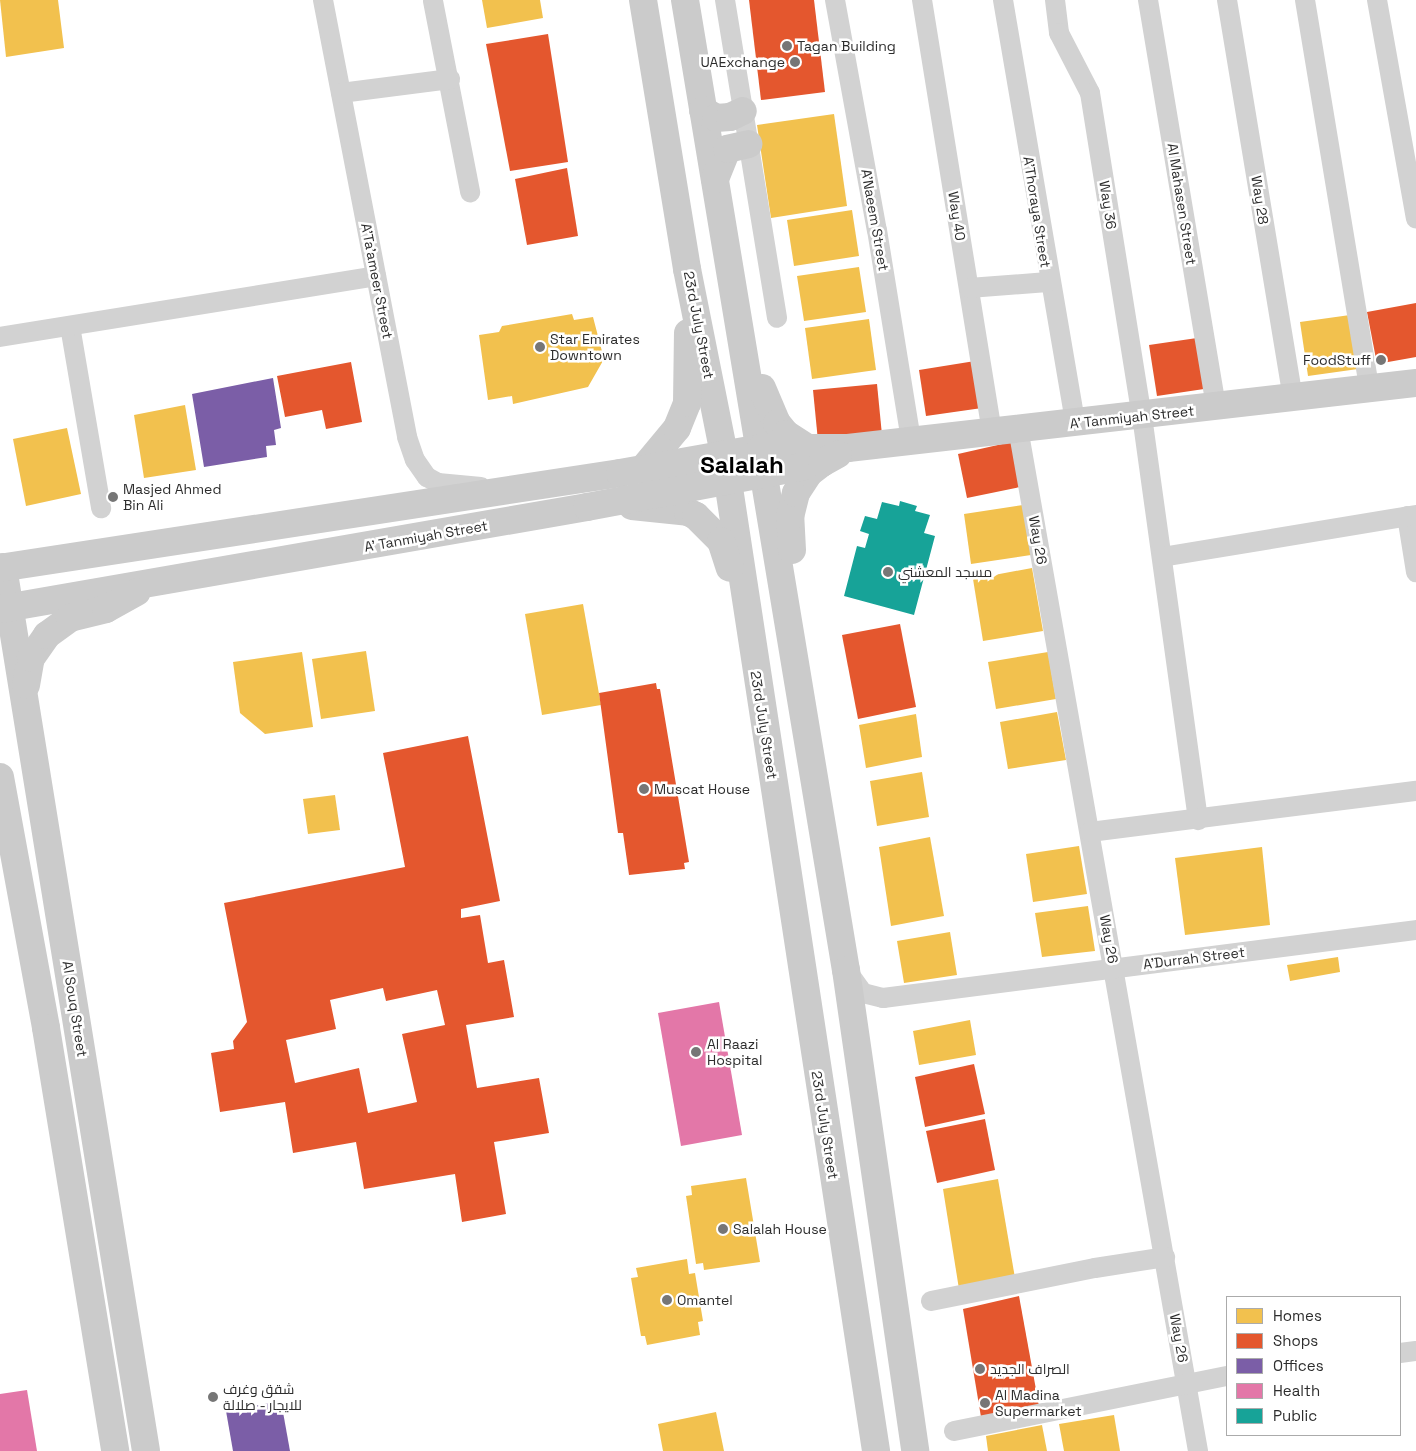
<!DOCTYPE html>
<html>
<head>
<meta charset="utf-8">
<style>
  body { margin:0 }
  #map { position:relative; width:1416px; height:1451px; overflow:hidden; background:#fff; font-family:"Space Grotesk",Cairo,sans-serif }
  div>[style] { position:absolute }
  .homes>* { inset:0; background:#f2c14e }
  .shops>* { inset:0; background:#e4572e }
  .offices>* { inset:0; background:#7b5ea7 }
  .health>* { inset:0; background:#e377a8 }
  .public>* { inset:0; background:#17a398 }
  .street>* { height:20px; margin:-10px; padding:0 10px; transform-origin:10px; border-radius:10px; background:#d2d2d2 }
  .secondary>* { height:28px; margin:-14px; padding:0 14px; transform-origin:14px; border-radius:14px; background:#cbcbcb }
  .dots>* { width:14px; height:14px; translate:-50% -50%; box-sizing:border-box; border:2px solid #fff; border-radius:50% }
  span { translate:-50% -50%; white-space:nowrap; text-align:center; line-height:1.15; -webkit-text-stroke:5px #fff; paint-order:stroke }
  .poi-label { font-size:14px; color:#2d2d2d }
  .left { translate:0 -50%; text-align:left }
  .right { translate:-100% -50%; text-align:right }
  .street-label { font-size:14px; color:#2d2d2d }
  .town-label { font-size:24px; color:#000; font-weight:700 }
  .legend { position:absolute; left:1226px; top:1296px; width:175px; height:140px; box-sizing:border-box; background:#fff; border:1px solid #ababab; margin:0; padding:6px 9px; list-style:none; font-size:15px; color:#2d2d2d }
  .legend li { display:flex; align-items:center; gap:10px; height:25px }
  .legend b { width:25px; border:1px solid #ababab }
</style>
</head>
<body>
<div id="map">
  <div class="homes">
    <i style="clip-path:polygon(0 0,58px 0,64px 48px,6px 57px)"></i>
    <i style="clip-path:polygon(482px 0,540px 0,543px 18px,487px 28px)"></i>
    <i style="clip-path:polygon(834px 114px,847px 206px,771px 218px,757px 125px)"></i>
    <i style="clip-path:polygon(852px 210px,859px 256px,794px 266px,787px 220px)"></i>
    <i style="clip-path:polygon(859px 267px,866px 312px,804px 321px,797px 276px)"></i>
    <i style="clip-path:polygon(572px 314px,574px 320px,593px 317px,604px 359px,588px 387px,513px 404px,512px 396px,488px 400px,479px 335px,499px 332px,502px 326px)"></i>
    <i style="clip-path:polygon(1350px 315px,1358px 369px,1308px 376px,1300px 322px)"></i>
    <i style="clip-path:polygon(869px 319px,876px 370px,812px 379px,805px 328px)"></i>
    <i style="clip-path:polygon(185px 405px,196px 470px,144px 478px,134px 415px)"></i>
    <i style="clip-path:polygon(67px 428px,81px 494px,26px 506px,13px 439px)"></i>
    <i style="clip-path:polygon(1023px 505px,1031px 555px,971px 564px,964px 514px)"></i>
    <i style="clip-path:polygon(1032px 568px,1043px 631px,983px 641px,973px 579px)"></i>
    <i style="clip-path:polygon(583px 604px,601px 705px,542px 715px,525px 614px)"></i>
    <i style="clip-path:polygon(366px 651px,375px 711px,321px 719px,312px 659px)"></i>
    <i style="clip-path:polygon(302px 652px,313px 727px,265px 734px,240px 713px,233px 662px)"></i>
    <i style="clip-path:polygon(1048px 652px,1056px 699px,996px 709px,988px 662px)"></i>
    <i style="clip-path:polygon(1057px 712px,1066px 760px,1008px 769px,1000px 722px)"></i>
    <i style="clip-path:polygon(916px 714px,922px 757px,866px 768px,859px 725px)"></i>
    <i style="clip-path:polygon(922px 772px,929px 817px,877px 826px,870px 781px)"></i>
    <i style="clip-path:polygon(335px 795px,340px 830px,308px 834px,303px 799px)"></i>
    <i style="clip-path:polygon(930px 837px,944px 916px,891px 926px,879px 847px)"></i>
    <i style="clip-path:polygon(1079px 846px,1087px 894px,1033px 902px,1026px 854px)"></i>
    <i style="clip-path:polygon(1262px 847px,1270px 925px,1185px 935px,1175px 858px)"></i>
    <i style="clip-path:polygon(1088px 906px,1095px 951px,1042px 957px,1035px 913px)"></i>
    <i style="clip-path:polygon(950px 932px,957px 975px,904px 983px,897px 941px)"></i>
    <i style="clip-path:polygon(1338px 957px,1340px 972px,1290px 981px,1287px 965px)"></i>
    <i style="clip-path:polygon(970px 1020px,976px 1055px,919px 1065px,913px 1031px)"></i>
    <i style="clip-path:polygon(746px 1178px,760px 1262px,704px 1270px,703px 1263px,696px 1264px,686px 1196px,692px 1195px,691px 1186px)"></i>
    <i style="clip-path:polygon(998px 1179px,1015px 1278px,959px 1289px,943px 1189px)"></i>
    <i style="clip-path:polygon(687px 1259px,689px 1274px,695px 1273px,703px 1321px,698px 1322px,700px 1335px,647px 1345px,645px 1336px,641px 1336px,631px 1278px,638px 1277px,636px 1268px)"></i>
    <i style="clip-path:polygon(716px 1412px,724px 1451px,663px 1451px,658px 1424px)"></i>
    <i style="clip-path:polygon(1114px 1415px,1120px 1451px,1064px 1451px,1059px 1424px)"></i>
    <i style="clip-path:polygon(1042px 1425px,1047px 1451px,988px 1451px,986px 1436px)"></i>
  </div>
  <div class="shops">
    <i style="clip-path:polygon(749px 0,814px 0,825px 92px,761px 100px)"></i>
    <i style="clip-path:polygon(548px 34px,568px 162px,510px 171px,486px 44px)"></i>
    <i style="clip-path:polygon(567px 168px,578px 236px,527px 245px,515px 179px)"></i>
    <i style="clip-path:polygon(1416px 303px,1416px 357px,1377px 364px,1367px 312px)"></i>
    <i style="clip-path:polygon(1197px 338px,1204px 389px,1157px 396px,1149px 345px)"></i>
    <i style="clip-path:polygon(975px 361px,982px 408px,926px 416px,919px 370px)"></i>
    <i style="clip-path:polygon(351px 362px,362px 422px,326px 429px,322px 410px,285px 417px,277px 376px)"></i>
    <i style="clip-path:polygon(877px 384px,882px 435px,818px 441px,813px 390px)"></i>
    <i style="clip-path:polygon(1011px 442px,1020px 487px,967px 498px,958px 454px)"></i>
    <i style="clip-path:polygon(900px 624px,916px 707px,858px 719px,842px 635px)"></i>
    <i style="clip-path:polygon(656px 683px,657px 689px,660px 689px,689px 862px,684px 863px,685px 869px,629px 875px,623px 833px,618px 833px,599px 693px)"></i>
    <i style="clip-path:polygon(evenodd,468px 736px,500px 901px,461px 909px,461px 918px,480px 915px,488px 963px,504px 960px,514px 1017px,466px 1025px,477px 1088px,539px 1078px,549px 1133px,494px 1142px,506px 1214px,462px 1222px,455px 1174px,364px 1189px,356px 1142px,293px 1153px,285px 1102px,220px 1112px,211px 1053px,234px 1049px,233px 1041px,247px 1022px,224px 903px,405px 867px,383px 753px,468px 736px,383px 988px,386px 1001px,437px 990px,445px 1025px,402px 1034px,417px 1102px,368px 1113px,359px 1068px,295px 1083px,286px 1040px,336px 1029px,330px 1000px,383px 988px)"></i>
    <i style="clip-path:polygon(974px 1064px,985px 1114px,925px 1127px,915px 1077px)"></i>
    <i style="clip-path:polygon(985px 1119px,995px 1170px,937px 1183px,926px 1131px)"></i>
    <i style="clip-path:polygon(1019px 1296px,1039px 1406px,981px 1417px,963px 1309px)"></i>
  </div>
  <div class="offices">
    <i style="clip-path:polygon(273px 378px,281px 428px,274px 430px,276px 445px,266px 446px,267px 457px,204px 467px,192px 394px)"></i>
    <i style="clip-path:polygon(281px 1401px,290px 1451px,233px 1451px,226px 1411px)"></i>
  </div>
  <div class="health">
    <i style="clip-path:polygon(719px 1002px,742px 1135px,681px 1146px,658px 1013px)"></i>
    <i style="clip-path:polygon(27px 1390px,37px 1451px,0 1451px,0 1394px)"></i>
  </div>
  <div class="public">
    <i style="clip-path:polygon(900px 501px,917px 506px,915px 511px,930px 515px,924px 533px,935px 536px,914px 615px,844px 596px,857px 546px,865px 548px,869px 534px,860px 531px,865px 516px,877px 519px,882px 502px,899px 506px)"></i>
  </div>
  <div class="street">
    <i style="left:323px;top:0;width:445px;rotate:79.1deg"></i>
    <i style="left:407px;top:437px;width:24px;rotate:71deg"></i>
    <i style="left:415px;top:460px;width:21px;rotate:55deg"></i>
    <i style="left:427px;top:477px;width:13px;rotate:29deg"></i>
    <i style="left:438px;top:483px;width:43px;rotate:5.3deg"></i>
    <i style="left:725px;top:0;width:322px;rotate:80.7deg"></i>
    <i style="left:835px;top:0;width:234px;rotate:79.7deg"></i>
    <i style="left:877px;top:230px;width:214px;rotate:80.8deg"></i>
    <i style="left:922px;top:0;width:438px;rotate:80.8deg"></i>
    <i style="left:1003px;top:0;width:429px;rotate:80.3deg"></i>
    <i style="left:1055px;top:0;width:33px;rotate:83deg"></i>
    <i style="left:1059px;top:33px;width:68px;rotate:62.7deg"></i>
    <i style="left:1090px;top:93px;width:327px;rotate:80.9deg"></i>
    <i style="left:1142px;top:416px;width:408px;rotate:82.1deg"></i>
    <i style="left:1148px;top:0;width:414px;rotate:80.5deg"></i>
    <i style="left:1227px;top:0;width:405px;rotate:80.6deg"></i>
    <i style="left:1305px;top:0;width:396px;rotate:80.6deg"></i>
    <i style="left:1377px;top:0;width:222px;rotate:79.9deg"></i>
    <i style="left:433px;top:1px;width:195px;rotate:79deg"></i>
    <i style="left:341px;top:93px;width:110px;rotate:-7.3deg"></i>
    <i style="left:969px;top:288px;width:79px;rotate:-4.3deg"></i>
    <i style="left:70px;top:326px;width:185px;rotate:80.3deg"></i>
    <i style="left:0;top:337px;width:381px;rotate:-9.2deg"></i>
    <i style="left:1018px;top:428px;width:1039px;rotate:80.02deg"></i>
    <i style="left:1407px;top:516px;width:57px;rotate:80.9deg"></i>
    <i style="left:1162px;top:557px;width:257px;rotate:-9.4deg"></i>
    <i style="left:1090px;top:832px;width:329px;rotate:-7.2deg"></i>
    <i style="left:847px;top:971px;width:27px;rotate:54deg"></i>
    <i style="left:863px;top:993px;width:21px;rotate:14deg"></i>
    <i style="left:883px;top:998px;width:537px;rotate:-7.27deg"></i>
    <i style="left:931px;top:1301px;width:167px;rotate:-11.4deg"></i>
    <i style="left:1095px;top:1268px;width:71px;rotate:-8.9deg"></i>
    <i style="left:1400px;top:1353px;width:16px;rotate:-7deg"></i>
    <i style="left:954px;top:1431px;width:278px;rotate:-11.4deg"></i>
  </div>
  <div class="secondary">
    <i style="left:643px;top:0;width:273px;rotate:80.7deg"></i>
    <i style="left:687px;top:269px;width:190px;rotate:78.7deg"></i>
    <i style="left:724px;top:455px;width:1008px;rotate:81.32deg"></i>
    <i style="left:685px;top:0;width:983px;rotate:80.58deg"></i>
    <i style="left:846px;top:970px;width:486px;rotate:81.8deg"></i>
    <i style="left:703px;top:110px;width:15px;rotate:32deg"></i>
    <i style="left:716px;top:118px;width:14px;rotate:-4deg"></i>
    <i style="left:730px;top:117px;width:14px;rotate:-25deg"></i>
    <i style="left:715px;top:179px;width:32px;rotate:-68deg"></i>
    <i style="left:727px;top:149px;width:22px;rotate:-13deg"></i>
    <i style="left:762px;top:388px;width:38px;rotate:67deg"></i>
    <i style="left:777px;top:423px;width:14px;rotate:51deg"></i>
    <i style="left:786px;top:434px;width:24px;rotate:33deg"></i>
    <i style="left:643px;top:469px;width:53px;rotate:-50.3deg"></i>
    <i style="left:677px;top:428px;width:27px;rotate:-68deg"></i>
    <i style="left:687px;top:403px;width:70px;rotate:-89.2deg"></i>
    <i style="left:632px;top:506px;width:56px;rotate:6.1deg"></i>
    <i style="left:688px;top:512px;width:9px;rotate:27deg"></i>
    <i style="left:696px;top:516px;width:35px;rotate:45deg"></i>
    <i style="left:721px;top:541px;width:28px;rotate:72deg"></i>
    <i style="left:792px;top:550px;width:33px;rotate:-93deg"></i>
    <i style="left:790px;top:517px;width:25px;rotate:-76deg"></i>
    <i style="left:796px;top:493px;width:24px;rotate:-57deg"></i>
    <i style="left:809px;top:473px;width:16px;rotate:-38deg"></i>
    <i style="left:3px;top:567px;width:895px;rotate:80.81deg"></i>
    <i style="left:0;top:568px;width:627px;rotate:-8.71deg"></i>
    <i style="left:620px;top:473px;width:143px;rotate:-10.1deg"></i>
    <i style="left:761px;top:448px;width:87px"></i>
    <i style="left:848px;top:448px;width:572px;rotate:-6.53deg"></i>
    <i style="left:0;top:609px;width:596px;rotate:-9.86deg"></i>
    <i style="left:587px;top:507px;width:239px;rotate:-10.6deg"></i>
    <i style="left:822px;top:463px;width:18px;rotate:-29deg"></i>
    <i style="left:26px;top:685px;width:27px;rotate:-80deg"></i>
    <i style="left:31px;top:658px;width:28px;rotate:-55deg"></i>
    <i style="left:47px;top:635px;width:29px;rotate:-36deg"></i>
    <i style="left:70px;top:618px;width:37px;rotate:-14deg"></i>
    <i style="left:106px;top:609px;width:35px;rotate:-29deg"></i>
    <i style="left:0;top:777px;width:255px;rotate:79.6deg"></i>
    <i style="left:46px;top:1028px;width:429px;rotate:80.7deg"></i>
  </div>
  <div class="dots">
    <i style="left:787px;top:46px;background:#767676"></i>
    <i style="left:795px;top:62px;background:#767676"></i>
    <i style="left:540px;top:347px;background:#767676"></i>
    <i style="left:1381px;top:360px;background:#767676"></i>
    <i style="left:113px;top:497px;background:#767676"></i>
    <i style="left:888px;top:572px;background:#767676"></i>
    <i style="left:644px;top:789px;background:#767676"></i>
    <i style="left:696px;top:1052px;background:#767676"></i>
    <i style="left:723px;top:1229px;background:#767676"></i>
    <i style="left:667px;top:1300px;background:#767676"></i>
    <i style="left:980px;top:1369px;background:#767676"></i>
    <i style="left:213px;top:1397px;background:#767676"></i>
    <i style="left:985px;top:1403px;background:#767676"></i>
  </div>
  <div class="poi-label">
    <span class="left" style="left:797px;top:46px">Tagan Building</span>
    <span class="right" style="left:785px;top:62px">UAExchange</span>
    <span class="left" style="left:550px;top:347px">Star Emirates<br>Downtown</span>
    <span class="right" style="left:1371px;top:360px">FoodStuff</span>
    <span class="left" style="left:123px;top:497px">Masjed Ahmed<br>Bin Ali</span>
    <span class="left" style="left:898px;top:572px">مسجد المعشني</span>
    <span class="left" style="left:654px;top:789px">Muscat House</span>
    <span class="left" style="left:707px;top:1052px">Al Raazi<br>Hospital</span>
    <span class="left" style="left:733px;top:1229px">Salalah House</span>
    <span class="left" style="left:677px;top:1300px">Omantel</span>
    <span class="left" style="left:990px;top:1369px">الصراف الجديد</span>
    <span class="left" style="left:223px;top:1397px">شقق وغرف<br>للايجار - صلالة</span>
    <span class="left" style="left:995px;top:1403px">Al Madina<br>Supermarket</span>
  </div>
  <div class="street-label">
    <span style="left:1260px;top:200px;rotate:81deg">Way 28</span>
    <span style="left:1182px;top:204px;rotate:81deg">Al Mahasen Street</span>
    <span style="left:1108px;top:205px;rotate:81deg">Way 36</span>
    <span style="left:1037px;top:212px;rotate:81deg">A'Thoraya Street</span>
    <span style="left:957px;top:216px;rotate:81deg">Way 40</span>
    <span style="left:875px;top:220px;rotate:80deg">A'Naeem Street</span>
    <span style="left:377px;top:281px;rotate:79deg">A'Ta'ameer Street</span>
    <span style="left:699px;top:325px;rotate:79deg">23rd July Street</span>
    <span style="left:1132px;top:417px;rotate:-6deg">A' Tanmiyah Street</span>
    <span style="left:426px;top:536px;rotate:-10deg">A' Tanmiyah Street</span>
    <span style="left:1038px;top:540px;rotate:80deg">Way 26</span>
    <span style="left:764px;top:725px;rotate:81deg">23rd July Street</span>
    <span style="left:1109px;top:939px;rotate:80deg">Way 26</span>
    <span style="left:1194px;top:958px;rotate:-7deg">A'Durrah Street</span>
    <span style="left:75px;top:1009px;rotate:81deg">Al Souq Street</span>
    <span style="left:825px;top:1125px;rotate:81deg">23rd July Street</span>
    <span style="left:1179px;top:1338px;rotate:80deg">Way 26</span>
  </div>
  <div class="town-label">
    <span style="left:742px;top:465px">Salalah</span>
  </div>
  <ul class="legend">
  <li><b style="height:14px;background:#f2c14e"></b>Homes</li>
  <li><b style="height:14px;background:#e4572e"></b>Shops</li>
  <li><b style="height:14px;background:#7b5ea7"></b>Offices</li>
  <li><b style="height:14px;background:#e377a8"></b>Health</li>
  <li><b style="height:14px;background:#17a398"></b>Public</li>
  </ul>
</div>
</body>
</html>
